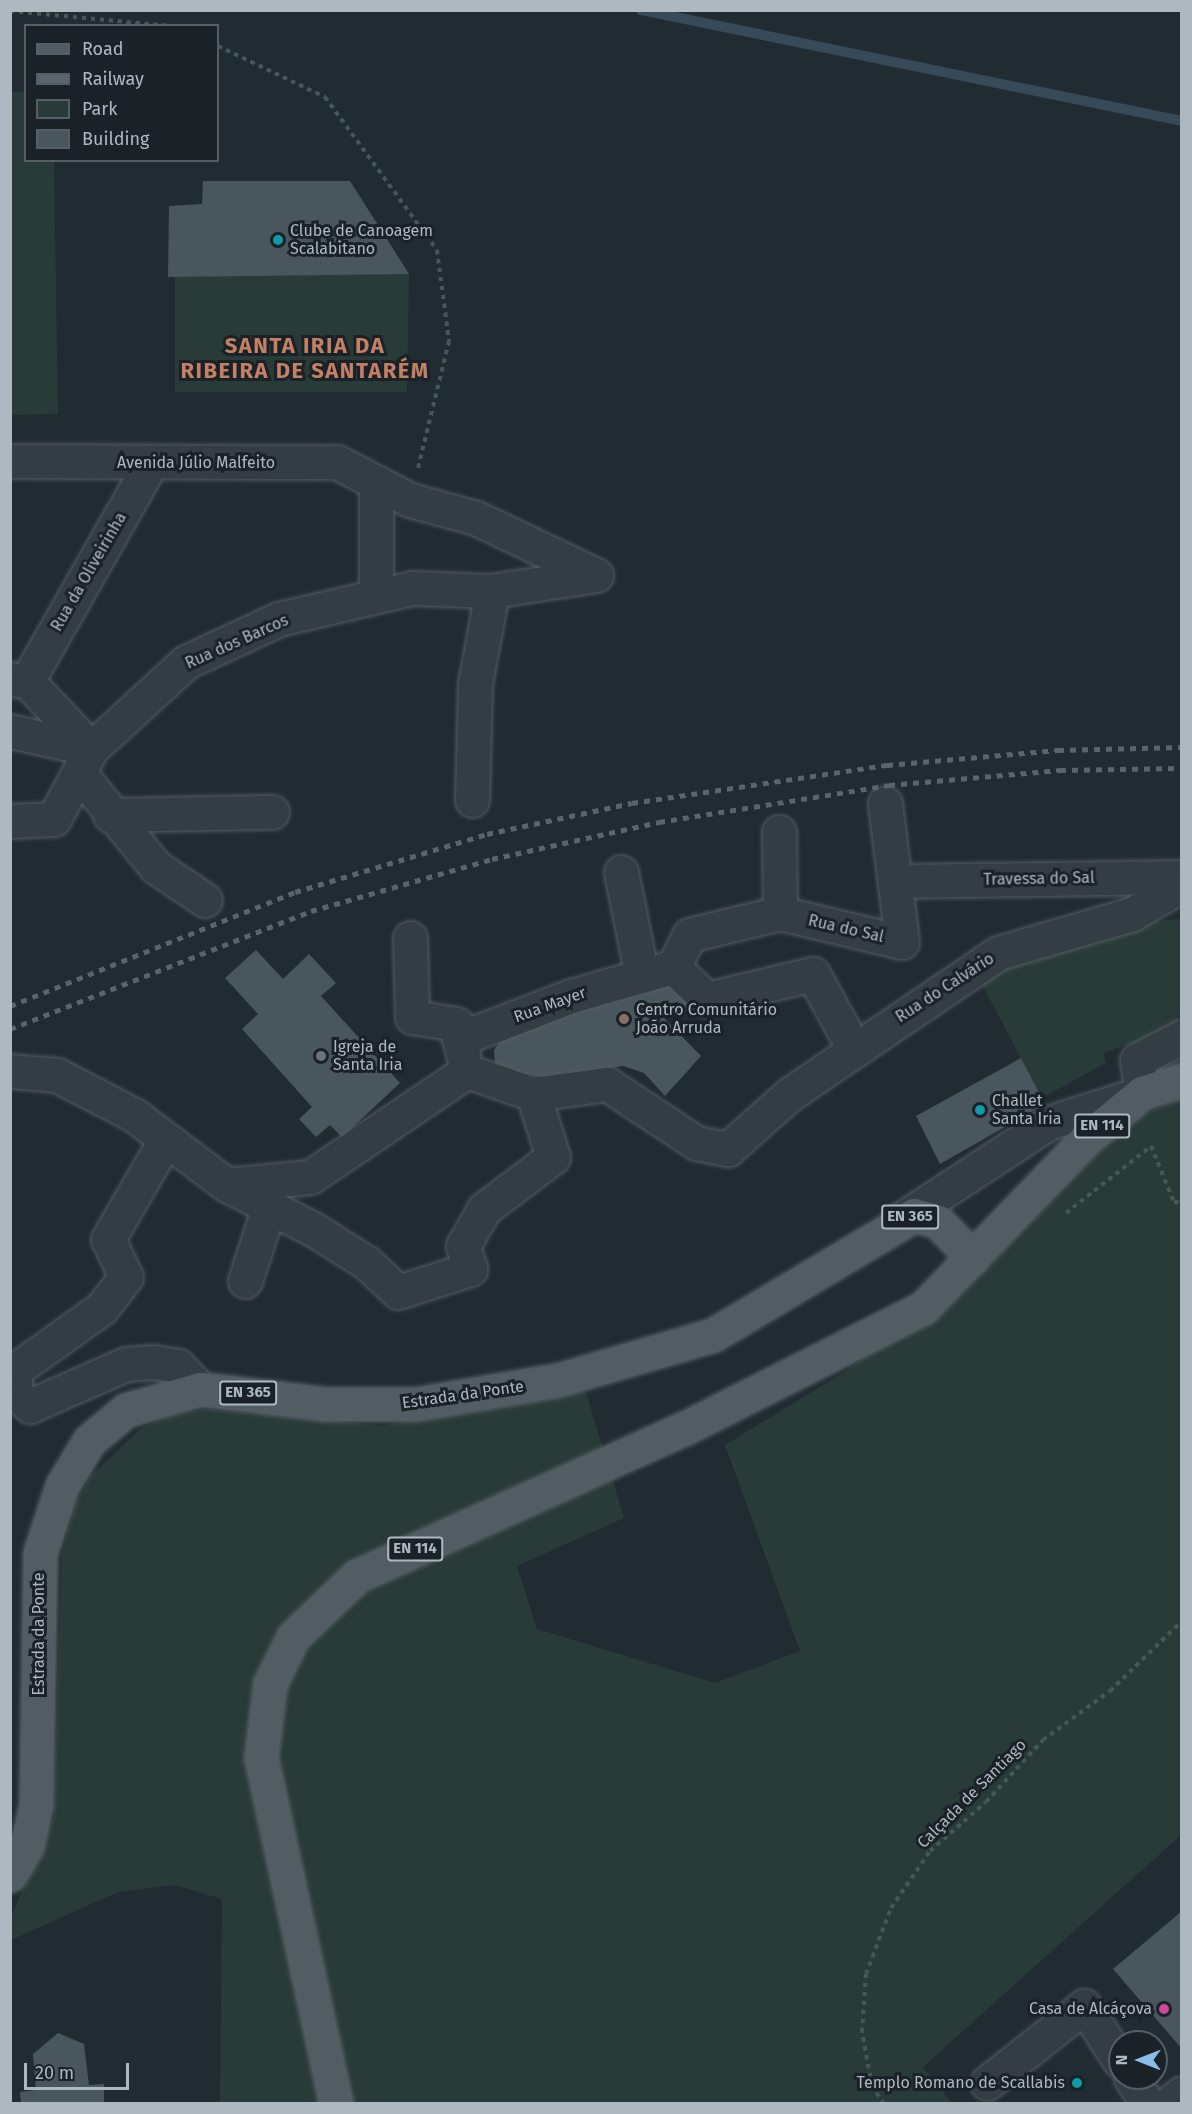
<!DOCTYPE html>
<html>
<head>
<meta charset="utf-8">
<style>
  body { margin:0 }
  #map { position:relative; width:1192px; height:2114px; overflow:hidden; background:#212b32; font-family:"Fira Sans",sans-serif }
  div>[style] { position:absolute }
  .green>* { inset:0; background:#293b38 }
  .stream>* { height:10px; margin:-5px; padding:0 5px; transform-origin:5px; border-radius:5px; background:#364a58 }
  .building>* { inset:0; background:#4a565e }
  .path>* { height:4px; margin-top:-2px; transform-origin:0; background:repeating-linear-gradient(90deg,#465757 0 4.5px,transparent 0 9px) }
  .roads { filter:drop-shadow(0 0 2px #525b61) drop-shadow(0 0 2px #525b61) }
  .minor>* { height:33px; margin:-16.5px; padding:0 16.5px; transform-origin:16.5px; border-radius:16.5px; background:#343d43 }
  .major>* { height:33px; margin:-16.5px; padding:0 16.5px; transform-origin:16.5px; border-radius:16.5px; background:#525c63 }
  .rail>* { height:4.5px; margin-top:-2.25px; transform-origin:0; background:repeating-linear-gradient(90deg,#5a646d 0 6px,transparent 0 12px) }
  .dots>* { width:16px; height:16px; translate:-50% -50%; box-sizing:border-box; border:3px solid #1a2228; border-radius:50% }
  span { translate:-50% -50%; white-space:nowrap; text-align:center; line-height:1.15; -webkit-text-stroke:6px #1a2228; paint-order:stroke }
  .shield-label span { padding:2px 4px; background:#1a2228; border:2px solid; border-radius:4px; -webkit-text-stroke-width:0 }
  .shield-label { font-size:15px; color:#aeb8c0; font-weight:700 }
  .poi-label { font-size:16px; color:#aeb8c0 }
  .left { translate:0 -50%; text-align:left }
  .right { translate:-100% -50%; text-align:right }
  .street-label { font-size:16px; color:#aeb8c0 }
  .district-label { font-size:22px; color:#c48065; font-weight:700; letter-spacing:1.5px }
  .frame { position:absolute; inset:0; border:12px solid #aeb8c0; pointer-events:none }
  .legend { position:absolute; left:24px; top:24px; width:195px; height:138px; box-sizing:border-box; background:#1a2228; border:2px solid #555e65; margin:0; padding:8px 10px; list-style:none; font-size:18px; color:#aeb8c0 }
  .legend li { display:flex; align-items:center; gap:12px; height:30px }
  .legend b { width:30px; border:2px solid #555e65 }
  .north { position:absolute; left:1108px; top:2030px; width:60px; height:60px; box-sizing:border-box; background:#1a2228; border:2px solid #555e65; border-radius:50%; rotate:270deg; font-size:16px; font-weight:700; line-height:24px; text-align:center; color:#aeb8c0 }
  .north::after { content:''; display:block; margin:auto; width:21px; height:27px; background:#8abde9; clip-path:polygon(50% 0,100% 100%,50% 72%,0 100%) }
  .scale { position:absolute; left:24px; top:2063px; width:105px; height:27px; box-sizing:border-box; border:3px solid #aeb8c0; border-top:0; padding-left:8px; font-size:18px; line-height:21px; white-space:nowrap; color:#aeb8c0; -webkit-text-stroke:4px #1a2228; paint-order:stroke }
</style>
</head>
<body>
<div id="map">
  <div class="green">
    <i style="clip-path:polygon(11px 92px,25px 92px,26px 160px,54px 161px,58px 414px,11px 415px)"></i>
    <i style="clip-path:polygon(409px 273px,407px 392px,175px 392px,175px 276px)"></i>
    <i style="clip-path:polygon(1181px 919px,1181px 1010px,1174px 1030px,1103px 1053px,1106px 1063px,1042px 1098px,979px 979px,997px 966px,1117px 925px)"></i>
    <i style="clip-path:polygon(1181px 1098px,1181px 1835px,923px 2067px,952px 2103px,220px 2103px,222px 1899px,175px 1885px,118px 1892px,11px 1940px,11px 1917px,54px 1817px,62px 1554px,76px 1503px,91px 1476px,139px 1430px,169px 1415px,207px 1409px,382px 1426px,585px 1389px,624px 1518px,517px 1566px,537px 1629px,715px 1683px,800px 1651px,725px 1445px,849px 1369px,1014px 1237px,1120px 1125px)"></i>
  </div>
  <div class="stream">
    <i style="left:641px;top:10px;width:552px;rotate:11.59deg"></i>
  </div>
  <div class="building">
    <i style="clip-path:polygon(203px 181px,350px 181px,409px 274px,168px 277px,169px 206px,202px 204px)"></i>
    <i style="clip-path:polygon(256px 950px,283px 979px,309px 954px,336px 983px,321px 996px,400px 1083px,342px 1137px,330px 1125px,316px 1137px,299px 1119px,312px 1107px,242px 1029px,258px 1014px,225px 978px)"></i>
    <i style="clip-path:polygon(688px 983px,696px 1009px,664px 1018px,701px 1056px,665px 1096px,644px 1073px,623px 1066px,551px 1078px,495px 1069px,494px 1050px,506px 1033px,618px 996px)"></i>
    <i style="clip-path:polygon(1021px 1058px,1045px 1104px,940px 1164px,916px 1116px)"></i>
    <i style="clip-path:polygon(1182px 1911px,1182px 2049px,1113px 1969px)"></i>
    <i style="clip-path:polygon(58px 2033px,84px 2044px,89px 2085px,104px 2084px,104px 2104px,21px 2104px,20px 2092px,36px 2090px,33px 2054px)"></i>
  </div>
  <div class="path">
    <i style="left:10px;top:11px;width:164px;rotate:5.3deg"></i>
    <i style="left:218px;top:46px;width:119px;rotate:25.5deg"></i>
    <i style="left:325px;top:97px;width:190px;rotate:53.8deg"></i>
    <i style="left:437px;top:250px;width:92px;rotate:82.5deg"></i>
    <i style="left:449px;top:341px;width:131px;rotate:103.7deg"></i>
    <i style="left:1066px;top:1213px;width:108px;rotate:-38.2deg"></i>
    <i style="left:1151px;top:1146px;width:61px;rotate:67.7deg"></i>
    <i style="left:1174px;top:1202px;width:8px;rotate:7deg"></i>
    <i style="left:1182px;top:1392px;width:1px;rotate:90deg"></i>
    <i style="left:884px;top:2104px;width:22px;rotate:-124deg"></i>
    <i style="left:872px;top:2086px;width:55px;rotate:-100.5deg"></i>
    <i style="left:862px;top:2032px;width:58px;rotate:-86.1deg"></i>
    <i style="left:866px;top:1974px;width:71px;rotate:-69.3deg"></i>
    <i style="left:891px;top:1908px;width:69px;rotate:-55.6deg"></i>
    <i style="left:930px;top:1851px;width:74px;rotate:-41.2deg"></i>
    <i style="left:986px;top:1802px;width:84px;rotate:-47.4deg"></i>
    <i style="left:1043px;top:1740px;width:83px;rotate:-36.2deg"></i>
    <i style="left:1110px;top:1691px;width:100px;rotate:-44.2deg"></i>
  </div>
  <div class="roads">
    <div class="minor">
      <i style="left:10px;top:461px;width:327px;rotate:0.2deg"></i>
      <i style="left:337px;top:462px;width:82px;rotate:27.5deg"></i>
      <i style="left:410px;top:500px;width:68px;rotate:15.3deg"></i>
      <i style="left:476px;top:518px;width:133px;rotate:25.4deg"></i>
      <i style="left:596px;top:575px;width:105px;rotate:171.3deg"></i>
      <i style="left:492px;top:591px;width:80px;rotate:-177.9deg"></i>
      <i style="left:412px;top:588px;width:137px;rotate:166.9deg"></i>
      <i style="left:279px;top:619px;width:102px;rotate:155.2deg"></i>
      <i style="left:186px;top:662px;width:129px;rotate:137.5deg"></i>
      <i style="left:91px;top:749px;width:79px;rotate:117.9deg"></i>
      <i style="left:54px;top:819px;width:44px;rotate:177.4deg"></i>
      <i style="left:376px;top:482px;width:114px;rotate:90deg"></i>
      <i style="left:10px;top:679px;width:17px;rotate:7deg"></i>
      <i style="left:27px;top:681px;width:93px;rotate:46.7deg"></i>
      <i style="left:27px;top:681px;width:251px;rotate:-60.4deg"></i>
      <i style="left:10px;top:731px;width:83px;rotate:12.5deg"></i>
      <i style="left:79px;top:773px;width:122px;rotate:50.7deg"></i>
      <i style="left:156px;top:867px;width:59px;rotate:34deg"></i>
      <i style="left:472px;top:800px;width:116px;rotate:-88.5deg"></i>
      <i style="left:475px;top:684px;width:95px;rotate:-79.6deg"></i>
      <i style="left:110px;top:815px;width:162px;rotate:-1.1deg"></i>
      <i style="left:779px;top:832px;width:81px;rotate:89.3deg"></i>
      <i style="left:621px;top:872px;width:106px;rotate:78.6deg"></i>
      <i style="left:896px;top:881px;width:286px;rotate:-0.8deg"></i>
      <i style="left:410px;top:938px;width:79px;rotate:88.5deg"></i>
      <i style="left:412px;top:1017px;width:45px;rotate:9deg"></i>
      <i style="left:456px;top:1024px;width:32px;rotate:77deg"></i>
      <i style="left:673px;top:967px;width:36px;rotate:-63deg"></i>
      <i style="left:689px;top:935px;width:94px;rotate:-13.6deg"></i>
      <i style="left:780px;top:913px;width:125px;rotate:13.4deg"></i>
      <i style="left:902px;top:942px;width:140px;rotate:-97deg"></i>
      <i style="left:673px;top:967px;width:47px;rotate:43.3deg"></i>
      <i style="left:707px;top:999px;width:109px;rotate:-13.3deg"></i>
      <i style="left:813px;top:974px;width:85px;rotate:61.3deg"></i>
      <i style="left:459px;top:1039px;width:120px;rotate:-21deg"></i>
      <i style="left:571px;top:996px;width:106px;rotate:-15.9deg"></i>
      <i style="left:10px;top:1071px;width:47px;rotate:4.9deg"></i>
      <i style="left:57px;top:1075px;width:87px;rotate:27.5deg"></i>
      <i style="left:134px;top:1115px;width:116px;rotate:37deg"></i>
      <i style="left:227px;top:1185px;width:83px;rotate:-5.5deg"></i>
      <i style="left:310px;top:1177px;width:189px;rotate:-34deg"></i>
      <i style="left:467px;top:1071px;width:70px;rotate:19.2deg"></i>
      <i style="left:533px;top:1094px;width:75px;rotate:-7.7deg"></i>
      <i style="left:607px;top:1084px;width:107px;rotate:33.5deg"></i>
      <i style="left:696px;top:1143px;width:33px;rotate:11deg"></i>
      <i style="left:728px;top:1149px;width:83px;rotate:-41.6deg"></i>
      <i style="left:790px;top:1094px;width:251px;rotate:-34.1deg"></i>
      <i style="left:998px;top:953px;width:140px;rotate:-16.2deg"></i>
      <i style="left:1132px;top:914px;width:58px;rotate:-30.1deg"></i>
      <i style="left:166px;top:1139px;width:116px;rotate:120.1deg"></i>
      <i style="left:108px;top:1239px;width:42px;rotate:64.7deg"></i>
      <i style="left:126px;top:1277px;width:39px;rotate:128deg"></i>
      <i style="left:102px;top:1308px;width:107px;rotate:144.5deg"></i>
      <i style="left:15px;top:1370px;width:22px;rotate:90deg"></i>
      <i style="left:15px;top:1392px;width:21px;rotate:43deg"></i>
      <i style="left:30px;top:1406px;width:105px;rotate:-23.6deg"></i>
      <i style="left:126px;top:1364px;width:28px;rotate:-4deg"></i>
      <i style="left:154px;top:1362px;width:24px;rotate:9deg"></i>
      <i style="left:178px;top:1366px;width:32px;rotate:46deg"></i>
      <i style="left:227px;top:1185px;width:97px;rotate:27.1deg"></i>
      <i style="left:313px;top:1229px;width:64px;rotate:32.2deg"></i>
      <i style="left:367px;top:1263px;width:42px;rotate:43.1deg"></i>
      <i style="left:398px;top:1292px;width:76px;rotate:-17.7deg"></i>
      <i style="left:470px;top:1269px;width:24px;rotate:-107deg"></i>
      <i style="left:463px;top:1246px;width:43px;rotate:-60.4deg"></i>
      <i style="left:484px;top:1209px;width:86px;rotate:-37deg"></i>
      <i style="left:553px;top:1157px;width:66px;rotate:-107.6deg"></i>
      <i style="left:900px;top:1220px;width:177px;rotate:-33.2deg"></i>
      <i style="left:1048px;top:1123px;width:99px;rotate:-17.7deg"></i>
      <i style="left:1142px;top:1093px;width:33px;rotate:-99deg"></i>
      <i style="left:1137px;top:1060px;width:51px;rotate:-27.1deg"></i>
      <i style="left:245px;top:1281px;width:75px;rotate:-72.1deg"></i>
      <i style="left:1131px;top:2078px;width:31px;rotate:57deg"></i>
      <i style="left:987px;top:2083px;width:124px;rotate:-38.4deg"></i>
      <i style="left:1084px;top:2006px;width:66px;rotate:56.8deg"></i>
      <i style="left:1168px;top:2104px;width:18px;rotate:-38deg"></i>
    </div>
    <div class="major">
      <i style="left:10px;top:1875px;width:34px;rotate:-60deg"></i>
      <i style="left:27px;top:1845px;width:41px;rotate:-77.3deg"></i>
      <i style="left:36px;top:1805px;width:252px;rotate:-89.1deg"></i>
      <i style="left:40px;top:1553px;width:71px;rotate:-71.8deg"></i>
      <i style="left:62px;top:1486px;width:52px;rotate:-59deg"></i>
      <i style="left:89px;top:1441px;width:48px;rotate:-40deg"></i>
      <i style="left:126px;top:1410px;width:77px;rotate:-15.8deg"></i>
      <i style="left:200px;top:1389px;width:126px;rotate:6.8deg"></i>
      <i style="left:325px;top:1404px;width:91px"></i>
      <i style="left:416px;top:1404px;width:144px;rotate:-9.6deg"></i>
      <i style="left:558px;top:1380px;width:161px;rotate:-16.2deg"></i>
      <i style="left:713px;top:1335px;width:234px;rotate:-30.8deg"></i>
      <i style="left:914px;top:1215px;width:25px;rotate:16deg"></i>
      <i style="left:938px;top:1222px;width:50px;rotate:45.8deg"></i>
      <i style="left:336px;top:2104px;width:354px;rotate:-102.2deg"></i>
      <i style="left:261px;top:1758px;width:75px;rotate:-83.1deg"></i>
      <i style="left:270px;top:1684px;width:52px;rotate:-63.9deg"></i>
      <i style="left:293px;top:1637px;width:88px;rotate:-43.6deg"></i>
      <i style="left:357px;top:1576px;width:360px;rotate:-24.3deg"></i>
      <i style="left:685px;top:1428px;width:267px;rotate:-26.8deg"></i>
      <i style="left:923px;top:1308px;width:235px;rotate:-46deg"></i>
      <i style="left:1086px;top:1139px;width:72px;rotate:-39.4deg"></i>
      <i style="left:1142px;top:1093px;width:42px;rotate:-18deg"></i>
    </div>
  </div>
  <div class="rail">
    <i style="left:10px;top:1006px;width:307px;rotate:-21.8deg"></i>
    <i style="left:295px;top:892px;width:201px;rotate:-16.8deg"></i>
    <i style="left:487px;top:834px;width:148px;rotate:-12.1deg"></i>
    <i style="left:632px;top:803px;width:258px;rotate:-8.5deg"></i>
    <i style="left:887px;top:765px;width:172px;rotate:-5deg"></i>
    <i style="left:1058px;top:750px;width:124px;rotate:-1.4deg"></i>
    <i style="left:10px;top:1029px;width:323px;rotate:-21.4deg"></i>
    <i style="left:311px;top:911px;width:188px;rotate:-16deg"></i>
    <i style="left:492px;top:859px;width:171px;rotate:-12.5deg"></i>
    <i style="left:659px;top:822px;width:233px;rotate:-9.1deg"></i>
    <i style="left:889px;top:785px;width:172px;rotate:-5deg"></i>
    <i style="left:1060px;top:770px;width:122px;rotate:-0.9deg"></i>
  </div>
  <div class="dots">
    <i style="left:278px;top:240px;background:#0f9aa8"></i>
    <i style="left:624px;top:1019px;background:#8d6e63"></i>
    <i style="left:321px;top:1056px;background:#6b7280"></i>
    <i style="left:980px;top:1110px;background:#0f9aa8"></i>
    <i style="left:1164px;top:2009px;background:#d1479c"></i>
    <i style="left:1077px;top:2083px;background:#0f9aa8"></i>
  </div>
  <div class="shield-label">
    <span style="left:1102px;top:1126px">EN 114</span>
    <span style="left:910px;top:1217px">EN 365</span>
    <span style="left:248px;top:1393px">EN 365</span>
    <span style="left:415px;top:1549px">EN 114</span>
  </div>
  <div class="poi-label">
    <span class="left" style="left:290px;top:240px">Clube de Canoagem<br>Scalabitano</span>
    <span class="left" style="left:636px;top:1019px">Centro Comunitário<br>João Arruda</span>
    <span class="left" style="left:333px;top:1056px">Igreja de<br>Santa Iria</span>
    <span class="left" style="left:992px;top:1110px">Challet<br>Santa Iria</span>
    <span class="right" style="left:1152px;top:2009px">Casa de Alcáçova</span>
    <span class="right" style="left:1065px;top:2083px">Templo Romano de Scallabis</span>
  </div>
  <div class="street-label">
    <span style="left:196px;top:463px">Avenida Júlio Malfeito</span>
    <span style="left:89px;top:572px;rotate:-60deg">Rua da Oliveirinha</span>
    <span style="left:237px;top:642px;rotate:-24deg">Rua dos Barcos</span>
    <span style="left:1039px;top:879px;rotate:-1deg">Travessa do Sal</span>
    <span style="left:846px;top:929px;rotate:13deg">Rua do Sal</span>
    <span style="left:945px;top:988px;rotate:-33deg">Rua do Calvário</span>
    <span style="left:550px;top:1005px;rotate:-20deg">Rua Mayer</span>
    <span style="left:463px;top:1395px;rotate:-8deg">Estrada da Ponte</span>
    <span style="left:39px;top:1634px;rotate:-90deg">Estrada da Ponte</span>
    <span style="left:972px;top:1794px;rotate:-45deg">Calçada de Santiago</span>
  </div>
  <div class="district-label">
    <span style="left:305px;top:358px">SANTA IRIA DA<br>RIBEIRA DE SANTARÉM</span>
  </div>
  <div class="frame"></div>
  <ul class="legend">
  <li><b style="height:8px;background:#525c63"></b>Road</li>
  <li><b style="height:8px;background:#5a646d"></b>Railway</li>
  <li><b style="height:16px;background:#293b38"></b>Park</li>
  <li><b style="height:16px;background:#4a565e"></b>Building</li>
  </ul>
  <div class="north">N</div>
  <div class="scale">20 m</div>
</div>
</body>
</html>
